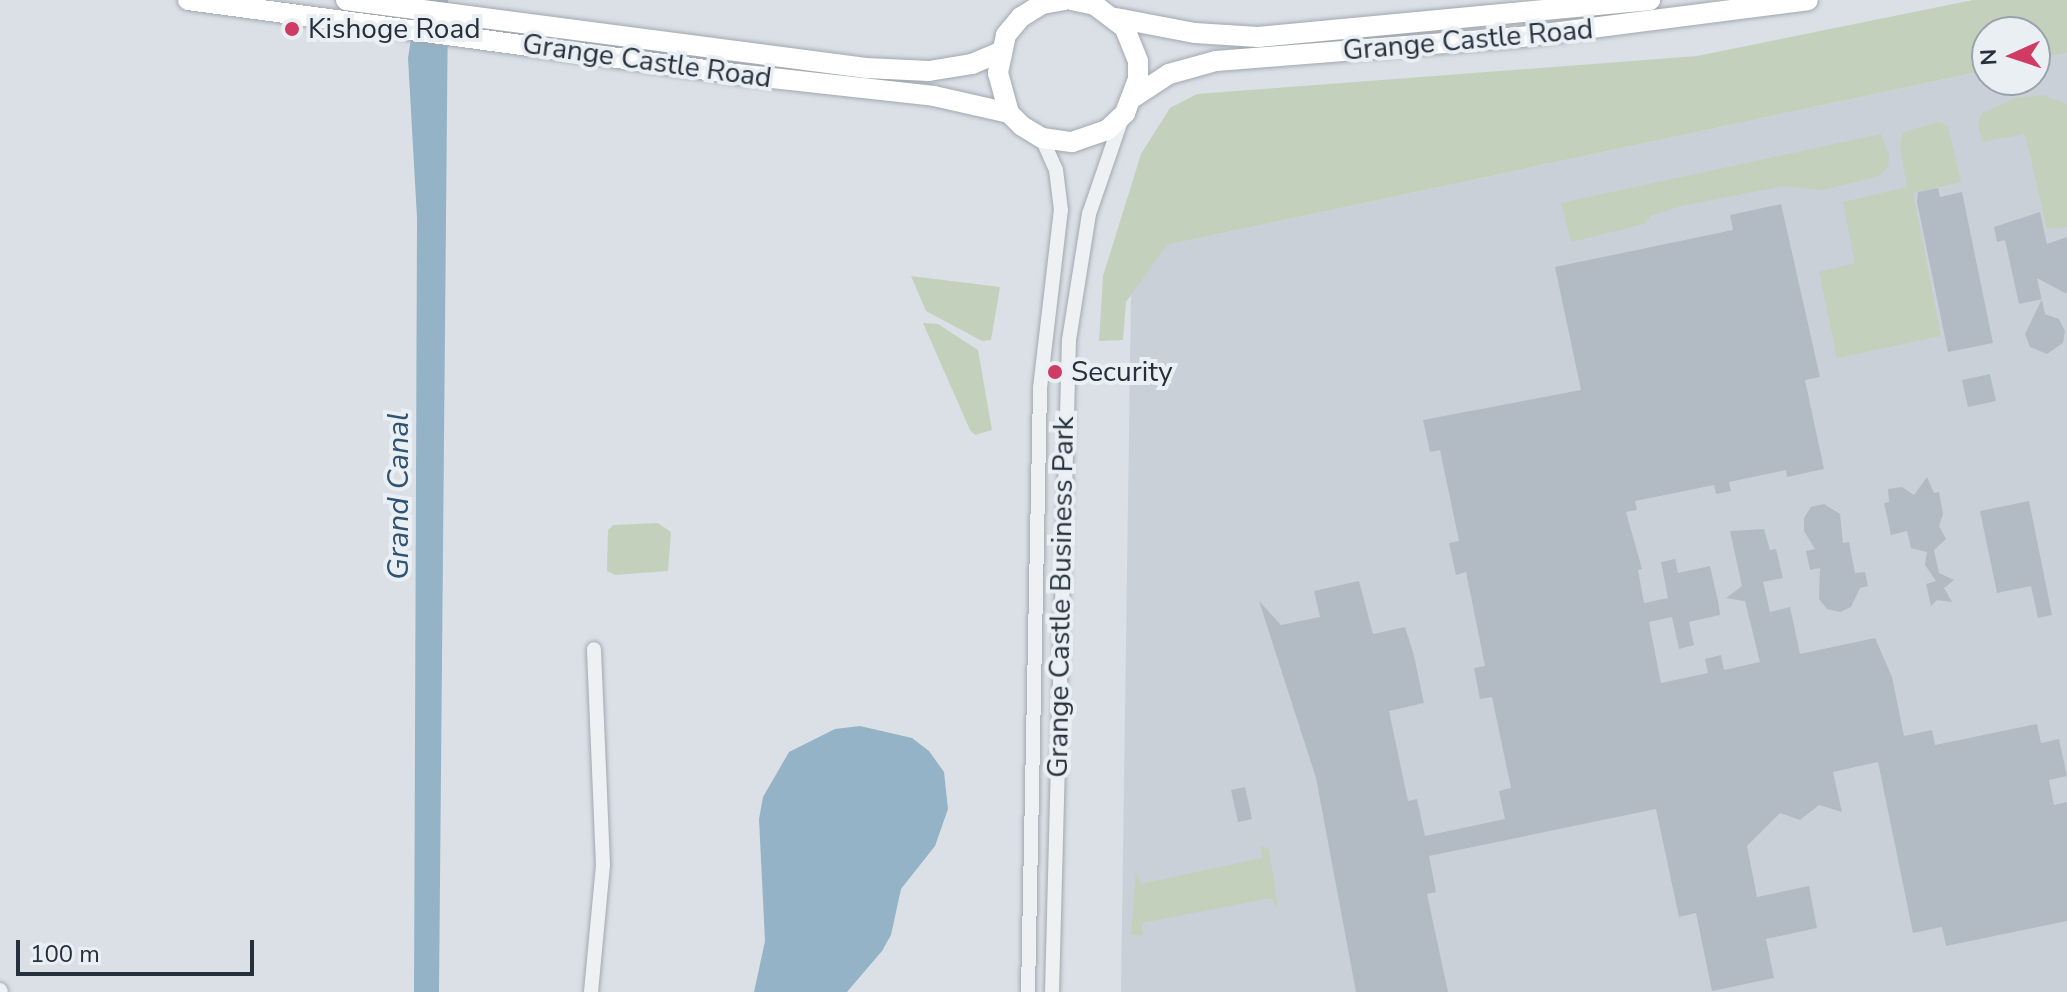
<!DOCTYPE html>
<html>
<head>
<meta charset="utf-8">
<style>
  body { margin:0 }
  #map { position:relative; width:2067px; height:992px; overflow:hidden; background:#dbe0e6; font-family:"Nunito Sans",sans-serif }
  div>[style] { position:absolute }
  .built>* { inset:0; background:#c9d0d8 }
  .green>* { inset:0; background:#c3d0bc }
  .water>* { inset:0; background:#95b3c7 }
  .building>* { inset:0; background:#b2bac3 }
  .roads { filter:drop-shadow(0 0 2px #a1a8b0) drop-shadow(0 0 2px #a1a8b0) }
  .minor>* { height:14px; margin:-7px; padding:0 7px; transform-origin:7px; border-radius:7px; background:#eef1f4 }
  .secondary>* { height:20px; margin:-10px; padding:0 10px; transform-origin:10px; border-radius:10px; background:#fff }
  .dots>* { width:22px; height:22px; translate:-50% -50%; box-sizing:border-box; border:4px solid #eaeff4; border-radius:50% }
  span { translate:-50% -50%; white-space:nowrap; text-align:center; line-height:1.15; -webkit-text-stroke:8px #eaeff4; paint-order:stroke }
  .poi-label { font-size:28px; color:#25303c }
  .left { translate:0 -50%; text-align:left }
  .street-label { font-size:28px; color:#25303c }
  .water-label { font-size:30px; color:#2f5370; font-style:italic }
  .north { position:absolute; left:1971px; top:16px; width:80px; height:80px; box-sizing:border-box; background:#eaeff4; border:2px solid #9ba3aa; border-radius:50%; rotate:267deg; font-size:22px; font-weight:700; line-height:32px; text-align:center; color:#25303c }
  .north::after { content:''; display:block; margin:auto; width:28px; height:36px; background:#cf3b63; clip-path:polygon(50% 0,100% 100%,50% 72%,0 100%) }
  .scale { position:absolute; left:16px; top:940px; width:238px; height:36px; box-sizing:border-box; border:4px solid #25303c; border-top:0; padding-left:10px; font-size:24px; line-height:28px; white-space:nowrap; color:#25303c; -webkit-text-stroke:6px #eaeff4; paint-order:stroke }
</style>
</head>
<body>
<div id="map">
  <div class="built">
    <i style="clip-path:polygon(2067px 53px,2067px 992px,1121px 992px,1131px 292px,1152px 260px,1167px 245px,1987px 70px,1987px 80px,2035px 80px,2035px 59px)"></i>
  </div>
  <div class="green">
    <i style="clip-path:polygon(1973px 0,2067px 0,2067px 53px,2035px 59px,2035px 32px,1987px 32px,1987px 70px,1167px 245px,1126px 302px,1123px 340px,1099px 341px,1103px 276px,1141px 154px,1170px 108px,1197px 94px,1697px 56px)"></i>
    <i style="clip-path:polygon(2043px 95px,2067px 104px,2067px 227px,2047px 229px,2025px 134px,1982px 142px,1978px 125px,1982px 113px,2015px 98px)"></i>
    <i style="clip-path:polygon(1939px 122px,1948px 126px,1961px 182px,1913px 193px,1941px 336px,1837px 358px,1819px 272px,1855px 263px,1843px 202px,1907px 187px,1900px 146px,1903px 132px)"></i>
    <i style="clip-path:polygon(1881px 134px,1889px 157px,1888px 167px,1877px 177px,1821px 190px,1784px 186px,1681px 206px,1650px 216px,1644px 224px,1571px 242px,1561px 203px)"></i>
    <i style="clip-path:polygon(911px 276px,1000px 287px,991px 340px,982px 341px,926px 311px)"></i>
    <i style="clip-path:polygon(923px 323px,938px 324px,978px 350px,992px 430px,975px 435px,970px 430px)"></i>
    <i style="clip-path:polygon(658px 523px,671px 532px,668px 571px,615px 575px,607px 571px,608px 530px,613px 525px)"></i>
    <i style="clip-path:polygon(1261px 846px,1269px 849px,1278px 908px,1271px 898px,1142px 923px,1143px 936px,1131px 934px,1136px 873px,1141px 884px,1262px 858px)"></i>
  </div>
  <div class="water">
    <i style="clip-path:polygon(417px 0,448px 0,439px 992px,414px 992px,417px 218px,408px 58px)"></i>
    <i style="clip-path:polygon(860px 726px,912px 738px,929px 751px,944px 772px,948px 809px,935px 846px,901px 889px,891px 935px,882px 951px,847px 992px,754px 992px,765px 941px,759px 819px,763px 797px,789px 752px,835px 729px)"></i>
  </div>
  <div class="building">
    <i style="clip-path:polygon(1938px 188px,1940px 197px,1962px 192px,1993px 343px,1948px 352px,1917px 202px,1918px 192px)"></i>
    <i style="clip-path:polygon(1781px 204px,1820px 377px,1805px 380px,1824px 469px,1787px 477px,1786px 470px,1729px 482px,1731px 491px,1716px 494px,1714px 485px,1635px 501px,1637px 510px,1626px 512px,1642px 569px,1638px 570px,1644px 603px,1668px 598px,1661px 562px,1675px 559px,1678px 573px,1710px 566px,1719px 606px,1720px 615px,1689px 622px,1694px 645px,1679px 649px,1672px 617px,1649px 622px,1661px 683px,1708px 673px,1705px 659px,1721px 655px,1724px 670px,1760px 662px,1745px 601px,1726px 598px,1742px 586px,1730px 531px,1764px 529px,1770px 550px,1776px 549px,1783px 578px,1763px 582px,1770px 612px,1790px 607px,1800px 654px,1875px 638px,1892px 677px,1904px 736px,1932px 730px,1935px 745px,2037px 724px,2041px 743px,2059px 739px,2067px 776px,2049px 780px,2054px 805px,2067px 802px,2067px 921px,1946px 946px,1942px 927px,1913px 933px,1878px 762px,1833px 772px,1842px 812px,1819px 805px,1800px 820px,1780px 813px,1747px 846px,1757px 897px,1809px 886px,1817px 928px,1766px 939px,1774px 978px,1712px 991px,1696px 913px,1679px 917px,1656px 809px,1429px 856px,1436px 892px,1427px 894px,1448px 992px,1356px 992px,1316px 778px,1259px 601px,1281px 625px,1320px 617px,1314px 591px,1359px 581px,1373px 634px,1405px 627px,1414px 656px,1424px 703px,1389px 711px,1408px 801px,1417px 799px,1425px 836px,1505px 819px,1499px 791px,1511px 788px,1492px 697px,1480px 699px,1474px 668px,1485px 666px,1466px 572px,1456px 575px,1449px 543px,1459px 541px,1440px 450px,1430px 452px,1423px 420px,1581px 390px,1555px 267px,1733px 230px,1730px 215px)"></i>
    <i style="clip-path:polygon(2040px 212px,2047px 244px,2067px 237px,2067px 294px,2037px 278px,2045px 314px,2059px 319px,2065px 331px,2063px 343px,2047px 354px,2030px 347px,2025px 334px,2042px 299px,2019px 304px,2005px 240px,1997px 242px,1994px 227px)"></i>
    <i style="clip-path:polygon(1990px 374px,1996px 401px,1968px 407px,1962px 380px)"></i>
    <i style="clip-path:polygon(1927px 477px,1934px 493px,1939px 492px,1943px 514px,1939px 526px,1946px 539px,1934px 550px,1939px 573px,1954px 580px,1944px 588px,1952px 602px,1937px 600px,1931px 606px,1926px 584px,1936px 581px,1925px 565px,1927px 552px,1911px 548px,1907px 531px,1891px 535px,1884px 503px,1889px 502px,1888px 489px,1902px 487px,1914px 495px)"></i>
    <i style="clip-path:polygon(2029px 501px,2052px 615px,2038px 618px,2031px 586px,1997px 593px,1980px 511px)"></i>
    <i style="clip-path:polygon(1824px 504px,1840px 514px,1843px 543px,1849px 542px,1855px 573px,1865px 572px,1868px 586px,1860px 588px,1851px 607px,1840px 612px,1827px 609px,1819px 599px,1820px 568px,1810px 570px,1806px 551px,1815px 549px,1804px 531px,1804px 518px,1811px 507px)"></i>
    <i style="clip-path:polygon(1245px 787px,1252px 819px,1238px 822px,1231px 790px)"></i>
  </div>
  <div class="roads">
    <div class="minor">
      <i style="left:0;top:990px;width:2px;rotate:63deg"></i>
      <i style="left:591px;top:992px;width:128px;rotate:-84.6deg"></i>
      <i style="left:603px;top:865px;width:216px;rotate:-92.4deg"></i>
      <i style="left:1028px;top:992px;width:604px;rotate:-88.86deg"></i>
      <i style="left:1040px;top:388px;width:179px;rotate:-83.3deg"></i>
      <i style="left:1061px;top:210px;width:40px;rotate:-97.1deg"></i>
      <i style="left:1056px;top:170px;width:35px;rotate:-114deg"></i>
      <i style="left:1052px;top:992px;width:652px;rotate:-88.51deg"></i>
      <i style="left:1069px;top:340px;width:128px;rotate:-81deg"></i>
      <i style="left:1089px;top:214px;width:98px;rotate:-71deg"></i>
    </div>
    <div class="secondary">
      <i style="left:188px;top:0;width:553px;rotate:7.69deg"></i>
      <i style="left:736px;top:74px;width:199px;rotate:6.3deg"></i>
      <i style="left:934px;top:96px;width:77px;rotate:12.8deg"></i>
      <i style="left:346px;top:0;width:524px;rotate:7.45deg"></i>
      <i style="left:866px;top:68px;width:63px;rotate:2.7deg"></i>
      <i style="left:929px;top:71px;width:44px;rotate:-9.2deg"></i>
      <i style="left:972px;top:64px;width:30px;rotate:-23deg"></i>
      <i style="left:1065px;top:0;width:23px;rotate:170deg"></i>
      <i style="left:1042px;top:4px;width:25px;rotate:148deg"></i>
      <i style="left:1021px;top:17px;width:23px;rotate:130deg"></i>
      <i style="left:1006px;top:35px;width:39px;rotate:102deg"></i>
      <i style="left:998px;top:73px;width:41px;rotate:74.6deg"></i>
      <i style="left:1009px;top:113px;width:18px;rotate:45deg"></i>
      <i style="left:1022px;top:126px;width:23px;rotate:31deg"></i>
      <i style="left:1042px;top:138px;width:30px;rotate:8deg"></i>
      <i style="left:1072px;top:142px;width:37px;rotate:-19deg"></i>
      <i style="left:1107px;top:130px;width:25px;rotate:-43deg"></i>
      <i style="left:1125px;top:113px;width:36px;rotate:-69deg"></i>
      <i style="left:1138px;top:79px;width:18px;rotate:-90deg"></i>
      <i style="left:1138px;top:61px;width:35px;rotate:-112deg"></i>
      <i style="left:1125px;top:28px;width:38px;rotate:-143deg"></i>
      <i style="left:1095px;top:5px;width:24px;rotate:-168deg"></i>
      <i style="left:1116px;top:18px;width:80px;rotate:10.8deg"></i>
      <i style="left:1195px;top:33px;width:63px;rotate:3.6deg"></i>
      <i style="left:1258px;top:37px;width:394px;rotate:-5.4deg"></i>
      <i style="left:1134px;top:97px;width:42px;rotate:-33.3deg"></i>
      <i style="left:1169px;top:74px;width:49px;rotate:-15.5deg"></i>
      <i style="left:1216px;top:61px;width:306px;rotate:-4.5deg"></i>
      <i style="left:1521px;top:37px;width:289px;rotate:-7.3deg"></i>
    </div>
  </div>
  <div class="dots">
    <i style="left:292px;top:29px;background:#cf3b63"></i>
    <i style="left:1055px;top:372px;background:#cf3b63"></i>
  </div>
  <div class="poi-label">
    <span class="left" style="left:308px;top:29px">Kishoge Road</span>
    <span class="left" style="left:1071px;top:372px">Security</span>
  </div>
  <div class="street-label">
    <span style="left:1468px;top:40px;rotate:-5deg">Grange Castle Road</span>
    <span style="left:647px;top:61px;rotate:8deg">Grange Castle Road</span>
    <span style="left:1061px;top:597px;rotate:-89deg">Grange Castle Business Park</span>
  </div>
  <div class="water-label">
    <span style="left:399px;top:496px;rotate:-90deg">Grand Canal</span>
  </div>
  <div class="north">N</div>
  <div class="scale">100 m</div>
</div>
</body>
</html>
